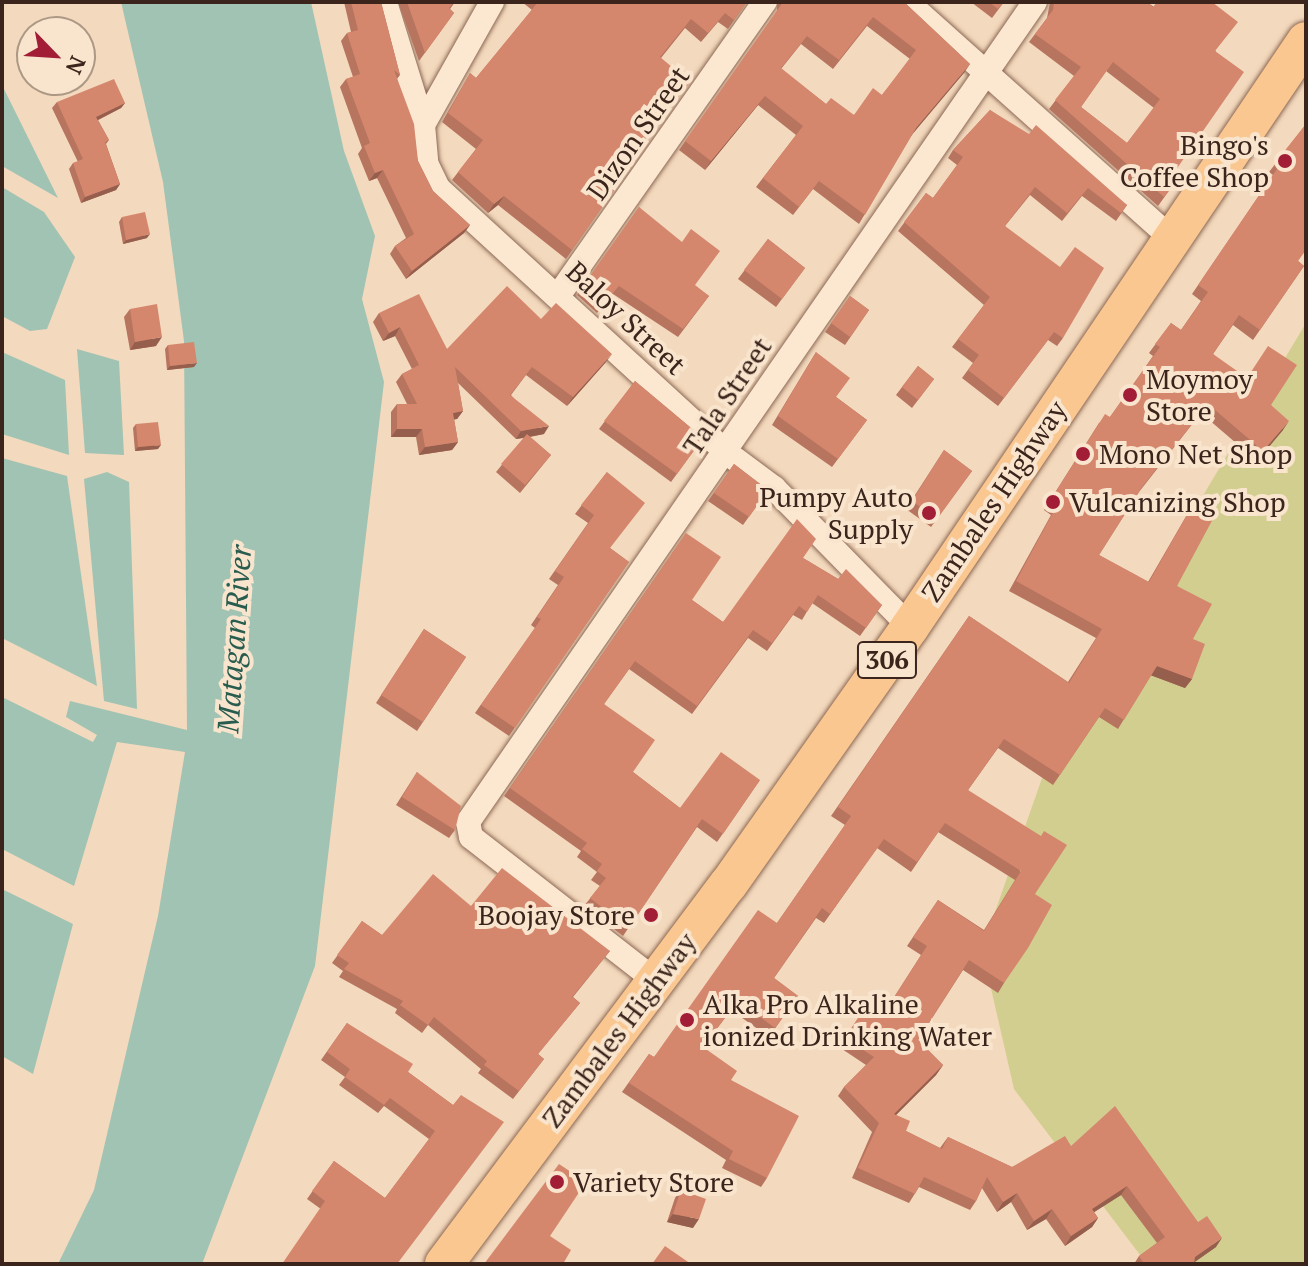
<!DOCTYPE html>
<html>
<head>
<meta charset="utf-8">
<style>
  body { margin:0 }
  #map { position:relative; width:1308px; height:1266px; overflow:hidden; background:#f3d9bd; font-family:"PT Serif",serif }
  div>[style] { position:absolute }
  .green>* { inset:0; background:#d2ce90 }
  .water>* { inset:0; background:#a1c3b3 }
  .roads { filter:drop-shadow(0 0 2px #8c6854) drop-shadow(0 0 2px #8c6854) }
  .minor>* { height:24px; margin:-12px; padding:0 12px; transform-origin:12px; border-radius:12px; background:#fce8d1 }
  .primary>* { height:38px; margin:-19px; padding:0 19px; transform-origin:19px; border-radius:19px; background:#fbc790 }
  .wall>* { inset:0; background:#b7745f }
  .shaded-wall>* { inset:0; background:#955e4d }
  .building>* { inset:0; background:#d5876e }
  .dots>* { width:22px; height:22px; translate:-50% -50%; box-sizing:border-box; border:4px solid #f9e5cd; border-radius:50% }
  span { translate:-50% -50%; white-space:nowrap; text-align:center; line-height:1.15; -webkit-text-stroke:8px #f9e5cd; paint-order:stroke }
  .shield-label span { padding:2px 6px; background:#f9e5cd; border:2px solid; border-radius:6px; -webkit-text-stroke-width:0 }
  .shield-label { font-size:26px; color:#3a241b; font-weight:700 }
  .street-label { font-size:28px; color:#3a241b }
  .poi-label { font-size:28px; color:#3a241b }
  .right { translate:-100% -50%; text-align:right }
  .left { translate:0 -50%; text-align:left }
  .water-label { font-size:30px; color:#285c4f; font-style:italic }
  .frame { position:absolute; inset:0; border:4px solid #3a241b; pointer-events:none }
  .north { position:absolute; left:16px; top:16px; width:80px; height:80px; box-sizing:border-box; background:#f9e5cd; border:2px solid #ad9886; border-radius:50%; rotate:115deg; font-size:22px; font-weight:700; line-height:32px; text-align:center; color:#3a241b }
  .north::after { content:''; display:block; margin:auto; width:28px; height:36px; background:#a21d36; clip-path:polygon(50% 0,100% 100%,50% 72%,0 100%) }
</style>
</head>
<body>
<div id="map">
  <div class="green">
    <i style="clip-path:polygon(1306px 323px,1306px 1264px,1147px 1264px,1014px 1089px,982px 949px,1053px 747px)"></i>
  </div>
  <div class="water">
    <i style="clip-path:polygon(121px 2px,311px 2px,344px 151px,375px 236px,362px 299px,384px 382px,315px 966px,202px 1264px,58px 1264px,94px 1190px,158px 916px,185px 752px,117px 742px,74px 886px,2px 849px,2px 697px,93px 742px,97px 735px,66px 717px,70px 701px,187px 730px,184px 341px,163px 182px)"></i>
    <i style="clip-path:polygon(2px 85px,58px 198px,2px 166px)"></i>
    <i style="clip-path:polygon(2px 187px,44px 212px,75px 257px,47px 329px,30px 331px,2px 316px)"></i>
    <i style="clip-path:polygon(77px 349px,119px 361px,124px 455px,85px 453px)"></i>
    <i style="clip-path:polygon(2px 352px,65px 380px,69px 455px,2px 434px)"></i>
    <i style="clip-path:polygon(2px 458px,67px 476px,97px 686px,2px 638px)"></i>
    <i style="clip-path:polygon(107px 472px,129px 482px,137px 709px,104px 701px,84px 479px)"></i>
    <i style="clip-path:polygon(2px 889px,73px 924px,33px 1074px,2px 1056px)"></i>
  </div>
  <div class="roads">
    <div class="minor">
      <i style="left:385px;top:2px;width:129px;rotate:72.8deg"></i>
      <i style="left:492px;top:2px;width:141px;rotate:119.3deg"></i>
      <i style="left:423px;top:125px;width:38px;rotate:85deg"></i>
      <i style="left:426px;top:163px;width:28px;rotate:64deg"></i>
      <i style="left:438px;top:188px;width:392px;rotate:42.5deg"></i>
      <i style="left:727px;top:453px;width:59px;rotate:36.7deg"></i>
      <i style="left:774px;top:488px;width:194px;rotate:45.6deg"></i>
      <i style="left:907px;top:2px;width:353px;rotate:41.8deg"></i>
      <i style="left:558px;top:296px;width:360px;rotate:-54.9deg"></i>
      <i style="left:656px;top:981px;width:234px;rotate:-142.1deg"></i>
      <i style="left:471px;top:837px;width:15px;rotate:-101deg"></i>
      <i style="left:468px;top:822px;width:997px;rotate:-55.34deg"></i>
    </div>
    <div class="primary">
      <i style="left:444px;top:1264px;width:474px;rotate:-53.2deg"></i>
      <i style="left:728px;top:885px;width:316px;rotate:-54.8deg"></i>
      <i style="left:910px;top:627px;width:707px;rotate:-55.95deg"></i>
    </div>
  </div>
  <div class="wall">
    <i style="clip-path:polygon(344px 2px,381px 2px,400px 75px,397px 79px,418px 161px,433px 191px,470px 225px,464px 233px,406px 279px,390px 254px,395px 246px,406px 238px,377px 178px,369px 181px,358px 154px,362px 148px,340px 87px,346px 79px,353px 77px,341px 41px,347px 33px,351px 32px)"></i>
    <i style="clip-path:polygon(398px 2px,455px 2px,450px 9px,454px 13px,419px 61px)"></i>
    <i style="clip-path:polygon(522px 2px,747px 2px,728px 29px,718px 22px,701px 42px,685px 28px,661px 58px,613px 183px,617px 186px,566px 259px,498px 205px,488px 213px,452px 180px,476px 149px,442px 122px,470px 73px,476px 78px,532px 10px)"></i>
    <i style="clip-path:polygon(evenodd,777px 2px,904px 2px,970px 64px,913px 133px,859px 224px,813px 189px,793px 215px,756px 187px,796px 135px,758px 105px,705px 170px,679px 150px,777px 11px,777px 2px,867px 26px,910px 59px,882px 95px,854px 115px,826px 104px,781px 69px,801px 44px,833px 69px,867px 26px)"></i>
    <i style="clip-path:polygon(971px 2px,1004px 2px,992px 18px)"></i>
    <i style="clip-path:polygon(evenodd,1050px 2px,1147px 2px,1216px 51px,1171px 177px,1176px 181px,1158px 206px,1049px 109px,1074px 76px,1029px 42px,1047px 18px,1050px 2px,1106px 71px,1154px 108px,1127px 143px,1081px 107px,1106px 71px)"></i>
    <i style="clip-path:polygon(57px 102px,125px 103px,121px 108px,98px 120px,109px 140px,106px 144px,120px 184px,116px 190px,81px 203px,69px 169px,73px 163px,78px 162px,52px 108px)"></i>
    <i style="clip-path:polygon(990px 110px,1127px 205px,1116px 221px,1082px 196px,1062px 221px,1030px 195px,1005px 226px,1063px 338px,1057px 346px,1048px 340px,998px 406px,962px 378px,973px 363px,952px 347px,984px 305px,898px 231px,926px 193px,933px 198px,957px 165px,948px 158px,953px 150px)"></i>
    <i style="clip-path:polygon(1306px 124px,1298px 261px,1304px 266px,1253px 340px,1233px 325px,1213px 354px,1271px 405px,1283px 430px,1257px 461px,1201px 413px,1139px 492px,1099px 555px,1148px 582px,1192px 506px,1177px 586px,1193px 639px,1192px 679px,1185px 688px,1151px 675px,1118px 729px,1099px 717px,1053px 785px,998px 748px,968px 790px,1035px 894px,1004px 983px,998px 993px,963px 970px,918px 1040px,943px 1065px,936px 1075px,896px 1115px,906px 1131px,940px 1148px,948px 1137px,1012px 1167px,1071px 1146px,1216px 1247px,1194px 1262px,1194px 1264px,1134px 1264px,1139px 1256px,1157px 1243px,1121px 1195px,1094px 1212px,1098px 1218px,1092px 1227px,1065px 1246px,1046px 1219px,1027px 1230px,1011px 1202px,997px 1212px,982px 1188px,976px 1201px,970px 1210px,919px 1187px,909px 1203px,852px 1178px,872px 1132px,838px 1096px,844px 1087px,866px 1065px,839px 1047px,866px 1006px,882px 1016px,921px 955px,907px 946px,938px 900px,984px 930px,1015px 880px,938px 832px,911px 872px,877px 848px,824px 923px,816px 918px,774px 978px,798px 996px,769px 1037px,731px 1010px,703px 1047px,731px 1080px,767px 1178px,761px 1187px,722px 1168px,726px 1160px,622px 1092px,649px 1054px,654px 1057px,777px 923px,845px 825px,831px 816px,969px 616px,1068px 682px,1096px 638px,1009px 591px,1051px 515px,1044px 510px,1099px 423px,1110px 417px,1153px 356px,1149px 353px,1171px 323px,1181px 330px,1201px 301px,1192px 294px,1273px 175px,1269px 172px)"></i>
    <i style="clip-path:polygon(639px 207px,695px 286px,709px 296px,678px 337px,613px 294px,597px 313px,577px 295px)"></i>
    <i style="clip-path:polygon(122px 217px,147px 238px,123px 244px,119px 222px)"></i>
    <i style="clip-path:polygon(768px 239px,805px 268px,776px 307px,738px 279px)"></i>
    <i style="clip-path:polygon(850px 296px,869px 310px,845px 345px,825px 332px)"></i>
    <i style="clip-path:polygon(130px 309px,156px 346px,130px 350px,124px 317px)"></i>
    <i style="clip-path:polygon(379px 313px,447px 349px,541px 319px,606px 362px,567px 406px,526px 375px,511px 395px,544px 434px,530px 437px,551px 455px,520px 493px,496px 472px,524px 438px,516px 439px,458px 383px,463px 411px,457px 419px,454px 419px,458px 442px,452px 450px,419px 455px,416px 437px,391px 437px,391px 412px,397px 404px,407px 404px,396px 382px,402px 374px,412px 369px,395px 336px,383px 341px,373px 322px)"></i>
    <i style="clip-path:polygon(168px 345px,194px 367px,167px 370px,165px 349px)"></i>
    <i style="clip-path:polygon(816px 352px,836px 397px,867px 420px,832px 467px,772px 425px)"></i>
    <i style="clip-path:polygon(918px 366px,934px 379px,912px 408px,896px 395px)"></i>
    <i style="clip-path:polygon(635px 381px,703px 438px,671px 482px,599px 429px)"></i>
    <i style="clip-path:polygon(136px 424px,158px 449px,135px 451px,133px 428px)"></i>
    <i style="clip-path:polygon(944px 450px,972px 471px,931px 527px,906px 509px)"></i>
    <i style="clip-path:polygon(734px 464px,768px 490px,743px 525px,708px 501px)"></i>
    <i style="clip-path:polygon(607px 472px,610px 548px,629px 562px,509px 736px,475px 713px,535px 628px,531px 625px,558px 585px,549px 579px,588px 523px,575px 514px)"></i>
    <i style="clip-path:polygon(686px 533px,692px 600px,723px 622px,803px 558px,882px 605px,860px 636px,812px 603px,802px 620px,793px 615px,767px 651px,748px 638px,692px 714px,629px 669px,604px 704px,633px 772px,680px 808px,760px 780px,717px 842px,697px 827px,623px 936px,584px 906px,600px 886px,591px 880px,597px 872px,577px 857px,581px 851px,504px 796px)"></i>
    <i style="clip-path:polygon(424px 629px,466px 657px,417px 731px,376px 703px)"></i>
    <i style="clip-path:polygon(417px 772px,455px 830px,449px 838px,396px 805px)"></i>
    <i style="clip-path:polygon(471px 906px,610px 951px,573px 997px,580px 1003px,538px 1054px,544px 1059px,513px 1099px,478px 1073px,481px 1069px,428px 1025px,422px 1033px,395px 1013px,397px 1009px,339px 977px,343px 971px,332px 963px,362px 921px,382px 935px)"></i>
    <i style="clip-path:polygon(347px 1023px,408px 1072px,453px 1105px,397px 1264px,307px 1199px,334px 1161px,385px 1198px,429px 1139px,384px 1106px,378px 1113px,339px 1085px,345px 1077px,321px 1060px)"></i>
    <i style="clip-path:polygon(681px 1190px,693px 1228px,667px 1222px,675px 1198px)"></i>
  </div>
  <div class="shaded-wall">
    <i style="clip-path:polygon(970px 64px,964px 73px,910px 137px,916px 128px)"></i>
    <i style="clip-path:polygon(765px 96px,758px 105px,705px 170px,711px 161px)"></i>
    <i style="clip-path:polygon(125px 103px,121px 108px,92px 123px,96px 117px)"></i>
    <i style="clip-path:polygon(383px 170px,377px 178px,369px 181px,375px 173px)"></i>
    <i style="clip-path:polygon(120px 184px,116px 190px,81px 203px,85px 197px)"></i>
    <i style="clip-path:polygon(504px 196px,498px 205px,488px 213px,494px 204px)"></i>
    <i style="clip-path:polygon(470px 225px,464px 233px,406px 279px,412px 271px)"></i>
    <i style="clip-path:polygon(150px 234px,147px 238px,123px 244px,126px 240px)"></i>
    <i style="clip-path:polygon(400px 327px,395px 336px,383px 341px,389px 333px)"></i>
    <i style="clip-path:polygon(162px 337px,156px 346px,130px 350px,135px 342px)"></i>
    <i style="clip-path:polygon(612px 354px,606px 362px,567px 406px,573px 397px)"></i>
    <i style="clip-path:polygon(197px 363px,194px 367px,167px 370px,170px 366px)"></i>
    <i style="clip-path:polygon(463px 411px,457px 419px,448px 421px,453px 413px)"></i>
    <i style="clip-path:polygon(1289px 421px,1283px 430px,1257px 461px,1263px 451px)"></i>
    <i style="clip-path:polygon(549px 426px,544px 434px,516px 439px,521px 431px)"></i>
    <i style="clip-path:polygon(397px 429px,422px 429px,416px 437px,391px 437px)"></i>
    <i style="clip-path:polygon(458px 442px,452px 450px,419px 455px,425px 447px)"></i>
    <i style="clip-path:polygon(161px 445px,158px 449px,135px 451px,138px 447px)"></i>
    <i style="clip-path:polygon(1157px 666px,1192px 679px,1185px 688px,1150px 675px)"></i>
    <i style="clip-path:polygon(943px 1065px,936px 1075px,888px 1123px,894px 1114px)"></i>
    <i style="clip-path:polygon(1127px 1186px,1121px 1195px,1085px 1218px,1092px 1209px)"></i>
    <i style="clip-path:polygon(1017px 1193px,1011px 1202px,997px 1212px,1003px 1202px)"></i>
    <i style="clip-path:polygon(1052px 1209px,1046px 1219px,1027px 1230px,1034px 1221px)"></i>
    <i style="clip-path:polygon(673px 1214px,699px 1219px,693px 1228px,667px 1222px)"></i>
    <i style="clip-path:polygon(1098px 1218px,1092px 1227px,1065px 1246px,1071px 1236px)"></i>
    <i style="clip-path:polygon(1222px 1238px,1216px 1247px,1192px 1264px,1195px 1257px)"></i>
  </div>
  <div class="building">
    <i style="clip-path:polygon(351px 2px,381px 2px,400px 75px,394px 70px,414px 124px,418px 161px,433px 191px,470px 225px,412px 271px,395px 246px,414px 234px,383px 170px,375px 173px,364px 146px,370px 143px,346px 79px,360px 74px,347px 33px,358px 30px)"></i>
    <i style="clip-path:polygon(407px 2px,454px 2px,449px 8px,454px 13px,425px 53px)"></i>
    <i style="clip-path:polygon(538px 2px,747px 2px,734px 20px,725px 13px,708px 33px,691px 19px,660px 57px,690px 82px,612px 182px,617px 186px,572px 250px,504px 196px,494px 204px,458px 172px,483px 140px,448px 113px,470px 73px,476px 78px)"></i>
    <i style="clip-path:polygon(evenodd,783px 2px,904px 2px,970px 64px,916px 128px,865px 215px,819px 181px,799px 207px,763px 178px,803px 126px,765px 96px,711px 161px,685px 141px,783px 2px,873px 17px,916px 50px,882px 95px,873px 88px,854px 115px,831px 98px,826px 104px,781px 68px,807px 36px,839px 60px,873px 17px)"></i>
    <i style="clip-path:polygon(989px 2px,1004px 2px,998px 9px)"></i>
    <i style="clip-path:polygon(evenodd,1054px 2px,1147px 2px,1153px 7px,1157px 2px,1212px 2px,1238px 22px,1215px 51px,1244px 72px,1171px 177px,1176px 181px,1164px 197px,1055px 100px,1081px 67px,1035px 34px,1053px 10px,1054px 2px,1113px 62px,1160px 99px,1127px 143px,1081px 107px,1113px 62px)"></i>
    <i style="clip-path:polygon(114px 79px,125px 103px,96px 117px,109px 140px,105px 142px,120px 184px,85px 197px,73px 163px,83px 159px,57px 102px)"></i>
    <i style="clip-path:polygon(990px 110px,1029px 134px,1036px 125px,1127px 205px,1121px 213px,1088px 188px,1067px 213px,1035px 187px,1005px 226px,1060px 267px,1075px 247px,1104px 268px,1063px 338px,1054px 332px,1004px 398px,968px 370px,979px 355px,958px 339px,990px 297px,904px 222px,926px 193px,933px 198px,963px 157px,953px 150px)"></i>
    <i style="clip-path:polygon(1306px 124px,1306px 250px,1298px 261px,1304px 266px,1260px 330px,1239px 315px,1213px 354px,1247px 378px,1268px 346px,1297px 365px,1271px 405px,1289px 421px,1263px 451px,1208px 404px,1142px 487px,1099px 555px,1149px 582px,1192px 506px,1214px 517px,1177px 586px,1212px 604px,1193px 639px,1205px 644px,1192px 679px,1157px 666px,1124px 720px,1105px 708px,1060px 775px,1004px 739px,968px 790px,1041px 836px,1044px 831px,1067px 845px,1035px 894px,1052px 905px,1028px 948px,1004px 983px,969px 960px,918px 1040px,943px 1065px,894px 1114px,910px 1121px,906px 1131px,942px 1149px,948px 1137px,1012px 1167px,1065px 1136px,1071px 1146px,1115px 1106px,1198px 1222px,1207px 1216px,1222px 1238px,1195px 1257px,1194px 1264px,1144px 1264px,1139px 1256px,1165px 1237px,1127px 1186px,1092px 1209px,1098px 1218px,1071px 1236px,1052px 1209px,1034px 1221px,1017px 1193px,1003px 1202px,987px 1177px,976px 1201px,924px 1177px,915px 1194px,858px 1168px,879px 1123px,844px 1087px,874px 1057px,845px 1038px,866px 1006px,882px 1016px,927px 946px,913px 937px,938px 900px,984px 931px,1021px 871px,945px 823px,917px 862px,884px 839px,830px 914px,822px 908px,774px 978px,798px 996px,775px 1028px,738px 1001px,703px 1047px,737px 1071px,731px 1080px,799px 1116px,767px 1178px,729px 1159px,733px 1151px,629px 1083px,649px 1054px,654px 1057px,758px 910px,777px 923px,851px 816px,838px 807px,969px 616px,1069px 683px,1102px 629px,1016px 581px,1057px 505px,1050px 501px,1105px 414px,1110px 417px,1160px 347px,1155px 344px,1171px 323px,1181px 330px,1208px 292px,1198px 285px,1279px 166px,1275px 163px)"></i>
    <i style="clip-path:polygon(639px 207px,682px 242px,691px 229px,720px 251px,695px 285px,709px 296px,683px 329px,619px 286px,602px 305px,582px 287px)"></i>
    <i style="clip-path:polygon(145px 212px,150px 234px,126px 240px,122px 217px)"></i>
    <i style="clip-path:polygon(768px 239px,805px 268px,782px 299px,744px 270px)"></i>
    <i style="clip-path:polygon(507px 286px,541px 319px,556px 303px,612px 354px,573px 397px,532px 367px,510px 395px,549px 426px,521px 431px,455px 367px,463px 411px,453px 413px,458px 442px,425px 447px,422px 429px,397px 429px,397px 404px,417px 404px,402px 374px,419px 365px,400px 327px,389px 333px,379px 313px,419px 294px,447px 349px)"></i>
    <i style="clip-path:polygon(850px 296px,869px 310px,850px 337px,831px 323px)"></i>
    <i style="clip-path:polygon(157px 304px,162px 337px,135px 342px,130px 309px)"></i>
    <i style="clip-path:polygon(194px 342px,197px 363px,170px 366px,168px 345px)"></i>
    <i style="clip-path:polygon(816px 352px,850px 378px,836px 397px,867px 420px,838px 459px,778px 416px)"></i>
    <i style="clip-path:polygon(918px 366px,934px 379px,918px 400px,902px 387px)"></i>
    <i style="clip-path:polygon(635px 381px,703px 438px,677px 474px,604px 421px)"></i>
    <i style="clip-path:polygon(158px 422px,161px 445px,138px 447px,136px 424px)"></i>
    <i style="clip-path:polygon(527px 434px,551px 455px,525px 485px,501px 464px)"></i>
    <i style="clip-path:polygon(944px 450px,972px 471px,937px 519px,912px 501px)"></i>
    <i style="clip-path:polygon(734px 464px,768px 490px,749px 517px,714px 493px)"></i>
    <i style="clip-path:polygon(607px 472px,645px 503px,610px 548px,629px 562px,515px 728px,481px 705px,541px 619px,537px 617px,564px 577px,555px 571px,594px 515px,581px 505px)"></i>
    <i style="clip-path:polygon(797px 519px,816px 539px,803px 558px,838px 579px,846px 569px,882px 605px,866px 628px,818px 595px,807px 612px,799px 606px,772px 643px,753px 630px,697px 706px,635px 661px,604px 704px,655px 740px,633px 772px,680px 808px,721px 752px,760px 780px,723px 834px,702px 819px,629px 928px,590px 898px,606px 878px,597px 871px,602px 864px,582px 849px,587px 843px,510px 788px,686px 533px,721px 557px,692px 600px,723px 622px)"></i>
    <i style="clip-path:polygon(424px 629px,466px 657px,423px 722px,381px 695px)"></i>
    <i style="clip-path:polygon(417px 772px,461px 806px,455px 830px,402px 797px)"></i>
    <i style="clip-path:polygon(502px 868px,610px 951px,572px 997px,580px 1003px,538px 1054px,544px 1059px,519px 1091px,484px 1065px,487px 1061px,434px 1017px,428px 1025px,400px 1005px,403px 1001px,344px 969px,349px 963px,337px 955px,362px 921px,382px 935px,433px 874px,471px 906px)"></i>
    <i style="clip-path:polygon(347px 1023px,413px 1064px,408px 1072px,453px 1105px,461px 1095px,504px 1122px,397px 1264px,282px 1264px,325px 1201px,312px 1191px,334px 1161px,385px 1198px,435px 1131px,390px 1098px,384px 1105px,345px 1077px,350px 1069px,327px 1052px)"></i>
    <i style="clip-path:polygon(559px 1164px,586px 1182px,550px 1236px,571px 1250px,563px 1264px,484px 1264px)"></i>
    <i style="clip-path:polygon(681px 1190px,706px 1199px,699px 1219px,673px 1214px)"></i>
    <i style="clip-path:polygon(665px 1246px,691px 1264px,652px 1264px)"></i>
  </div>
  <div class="dots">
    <i style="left:1285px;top:161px;background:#a21d36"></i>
    <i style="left:1130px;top:395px;background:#a21d36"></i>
    <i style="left:1083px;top:454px;background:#a21d36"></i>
    <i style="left:1053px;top:502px;background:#a21d36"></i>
    <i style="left:929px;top:513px;background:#a21d36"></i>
    <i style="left:651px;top:915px;background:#a21d36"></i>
    <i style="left:687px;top:1020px;background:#a21d36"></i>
    <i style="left:557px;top:1182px;background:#a21d36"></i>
  </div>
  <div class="shield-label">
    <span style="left:887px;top:660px">306</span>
  </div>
  <div class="street-label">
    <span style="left:638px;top:133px;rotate:-55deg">Dizon Street</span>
    <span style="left:626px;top:318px;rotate:43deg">Baloy Street</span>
    <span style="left:727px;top:396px;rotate:-56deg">Tala Street</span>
    <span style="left:994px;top:501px;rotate:-56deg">Zambales Highway</span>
    <span style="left:619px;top:1030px;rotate:-53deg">Zambales Highway</span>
  </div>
  <div class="poi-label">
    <span class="right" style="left:1269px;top:161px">Bingo's<br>Coffee Shop</span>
    <span class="left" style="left:1146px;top:395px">Moymoy<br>Store</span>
    <span class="left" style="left:1099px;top:454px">Mono Net Shop</span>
    <span class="right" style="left:913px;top:513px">Pumpy Auto<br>Supply</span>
    <span class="left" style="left:1069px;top:502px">Vulcanizing Shop</span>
    <span class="right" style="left:635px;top:915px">Boojay Store</span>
    <span class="left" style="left:703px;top:1020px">Alka Pro Alkaline<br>ionized Drinking Water</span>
    <span class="left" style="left:573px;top:1182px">Variety Store</span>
  </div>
  <div class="water-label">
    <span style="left:234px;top:639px;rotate:-86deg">Matagan River</span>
  </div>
  <div class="frame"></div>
  <div class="north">N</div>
</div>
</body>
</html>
